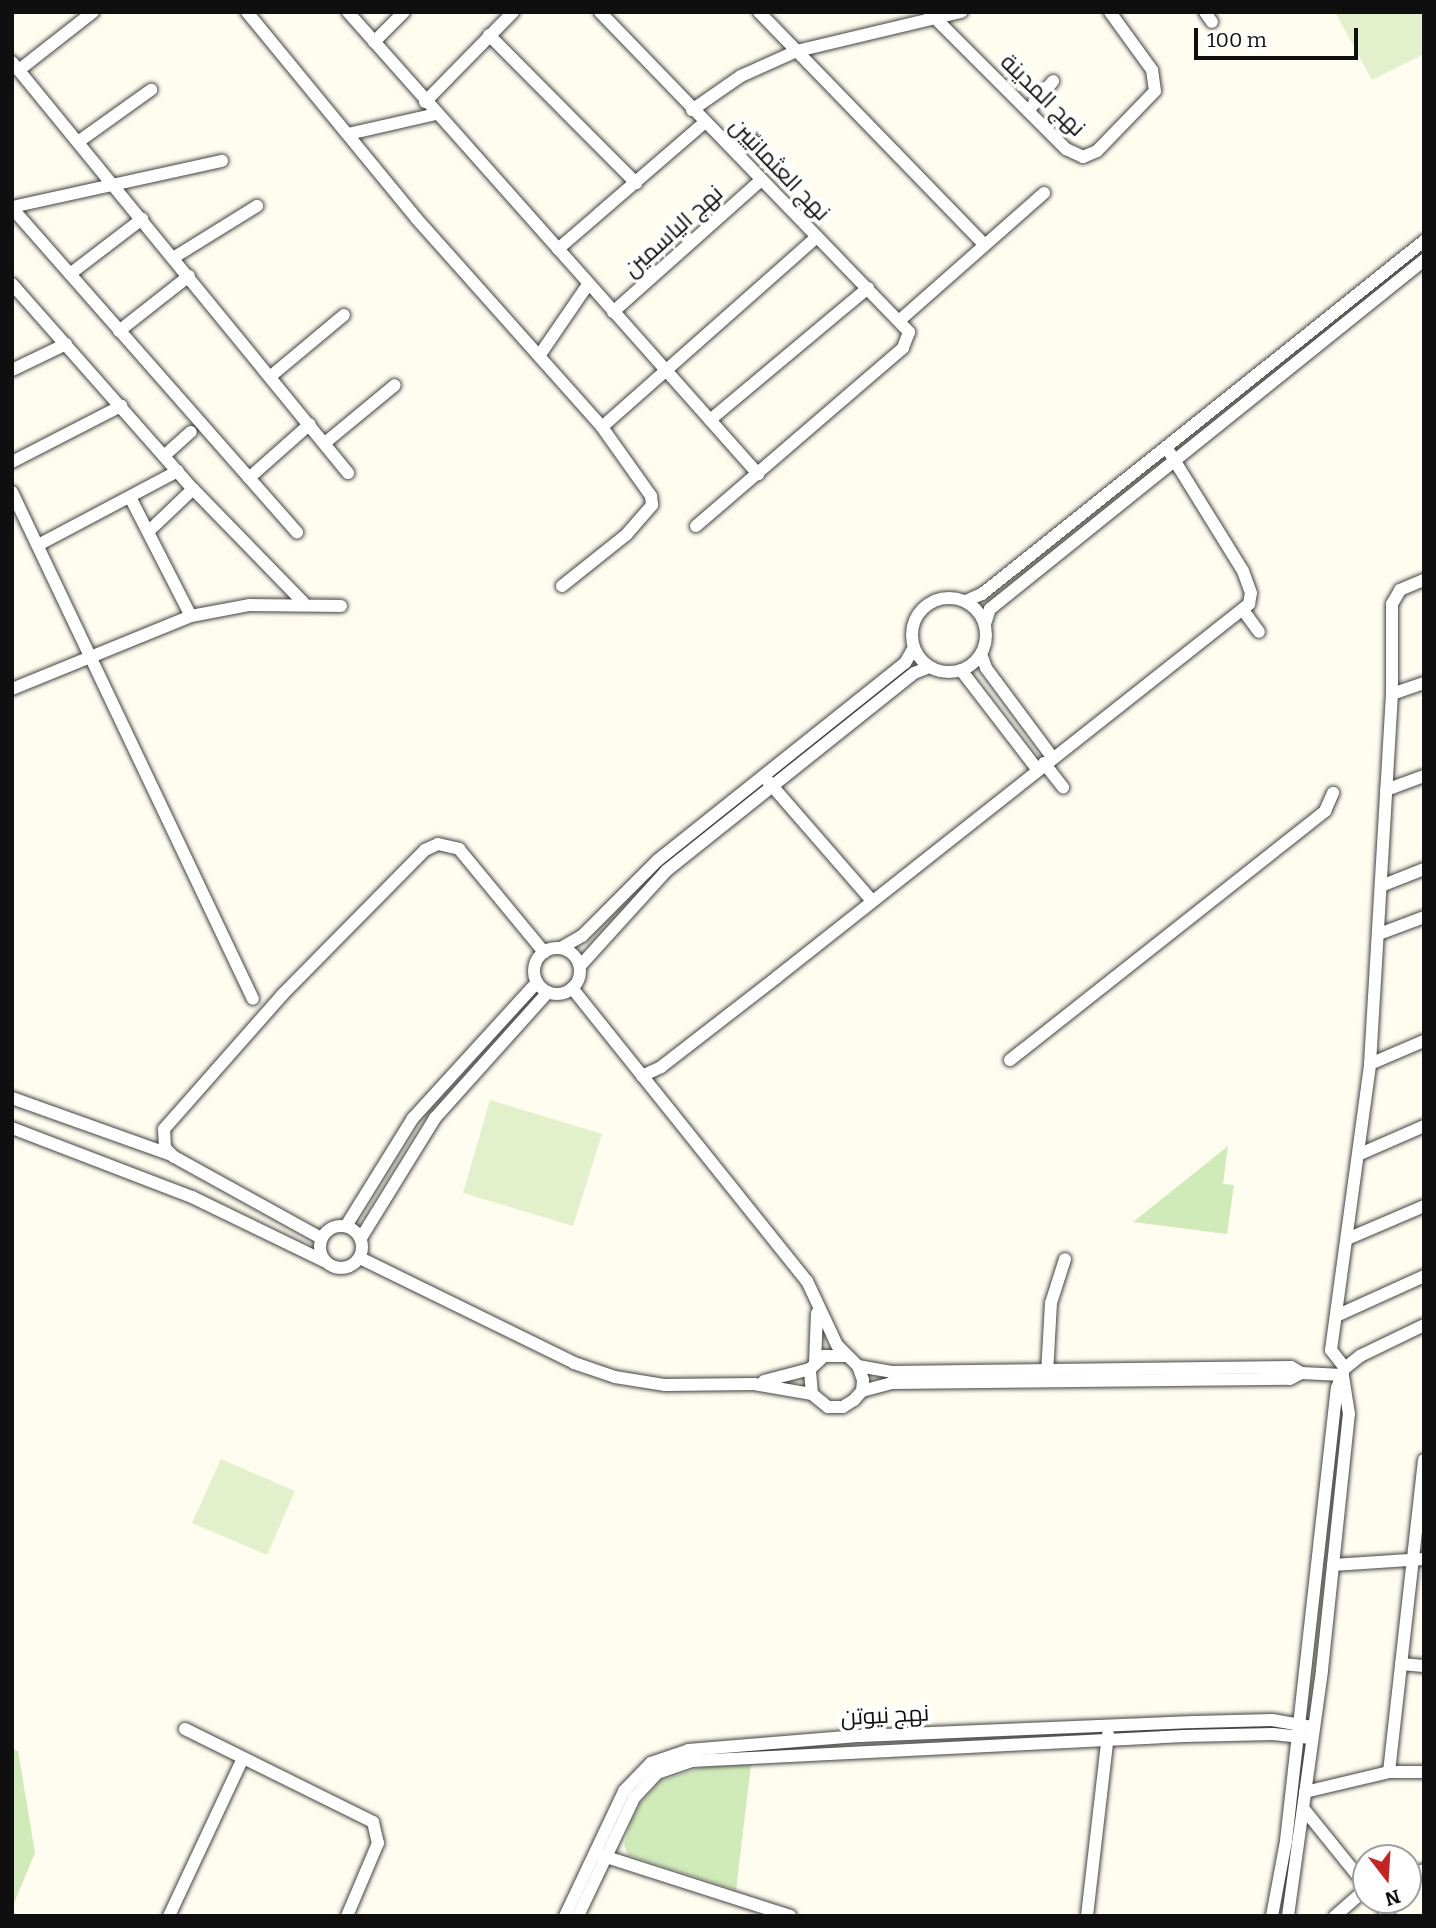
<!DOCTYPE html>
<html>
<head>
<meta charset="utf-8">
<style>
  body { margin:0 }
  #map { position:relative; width:1436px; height:1928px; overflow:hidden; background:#fffdf0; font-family:Bitter,Cairo,serif }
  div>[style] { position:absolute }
  .green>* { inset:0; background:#d0eab9 }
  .pitch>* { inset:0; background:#e2f1cb }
  .roads { filter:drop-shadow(0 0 2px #424242) drop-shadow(0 0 2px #424242) }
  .street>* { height:12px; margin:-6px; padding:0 6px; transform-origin:6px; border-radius:6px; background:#fff }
  .street>.ring { margin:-6px; padding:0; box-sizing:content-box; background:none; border:12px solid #fff; border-radius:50% }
  span { translate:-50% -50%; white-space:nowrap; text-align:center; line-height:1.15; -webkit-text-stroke:7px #fff; paint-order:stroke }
  .street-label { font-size:23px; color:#0f0f0f }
  .frame { position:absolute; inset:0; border:14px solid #0f0f0f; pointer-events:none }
  .north { position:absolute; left:1352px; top:1844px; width:70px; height:70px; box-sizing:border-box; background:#fff; border:2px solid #9f9f9f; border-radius:50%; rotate:163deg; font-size:19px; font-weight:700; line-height:28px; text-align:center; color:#0f0f0f }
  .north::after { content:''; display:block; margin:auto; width:24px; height:32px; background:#c12624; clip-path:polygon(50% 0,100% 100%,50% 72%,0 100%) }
  .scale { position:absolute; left:1194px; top:28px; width:164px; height:32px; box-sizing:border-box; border:4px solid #0f0f0f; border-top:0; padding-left:9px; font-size:21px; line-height:24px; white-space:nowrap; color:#0f0f0f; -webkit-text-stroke:5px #fff; paint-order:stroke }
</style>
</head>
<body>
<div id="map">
  <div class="green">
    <i style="clip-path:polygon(1228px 1146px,1223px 1184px,1234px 1185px,1227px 1234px,1133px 1222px)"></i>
    <i style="clip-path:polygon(12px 1748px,18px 1751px,35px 1853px,12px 1908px)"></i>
    <i style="clip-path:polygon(751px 1765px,736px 1890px,628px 1855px,624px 1845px,631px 1822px,640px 1804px,660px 1781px,706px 1766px)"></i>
  </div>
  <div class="pitch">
    <i style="clip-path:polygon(1335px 12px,1424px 12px,1424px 54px,1372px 80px)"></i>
    <i style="clip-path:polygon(490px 1100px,602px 1134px,573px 1226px,463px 1193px)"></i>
    <i style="clip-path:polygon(221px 1459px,295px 1491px,267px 1555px,192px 1523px)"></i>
  </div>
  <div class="roads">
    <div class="street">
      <i style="left:247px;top:12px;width:266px;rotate:50.6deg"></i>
      <i style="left:416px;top:218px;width:280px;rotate:48.3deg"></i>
      <i style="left:602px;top:427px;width:287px;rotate:-41.5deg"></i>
      <i style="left:348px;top:12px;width:618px;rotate:48.41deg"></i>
      <i style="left:600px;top:12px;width:445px;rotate:46deg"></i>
      <i style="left:909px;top:332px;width:17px;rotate:111deg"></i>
      <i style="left:903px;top:348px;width:273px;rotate:139.3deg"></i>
      <i style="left:759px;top:12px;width:322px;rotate:45.9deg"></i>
      <i style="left:929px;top:12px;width:194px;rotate:45deg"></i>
      <i style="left:1066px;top:149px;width:19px;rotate:25deg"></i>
      <i style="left:1083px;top:157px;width:15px;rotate:-23deg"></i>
      <i style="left:1097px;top:151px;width:83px;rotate:-46deg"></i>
      <i style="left:1155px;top:91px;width:21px;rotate:-98deg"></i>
      <i style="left:1152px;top:70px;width:72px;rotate:-125.9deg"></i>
      <i style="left:1205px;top:12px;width:12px;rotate:55deg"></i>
      <i style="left:489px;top:35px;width:209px;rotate:45.2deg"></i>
      <i style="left:374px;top:42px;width:42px;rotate:-45deg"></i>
      <i style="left:12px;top:62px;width:531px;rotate:50.73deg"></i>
      <i style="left:19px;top:70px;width:94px;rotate:-38.1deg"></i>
      <i style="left:425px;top:102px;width:126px;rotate:-45.6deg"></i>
      <i style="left:692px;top:110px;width:60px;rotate:-34.8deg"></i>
      <i style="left:741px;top:76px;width:61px;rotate:-24.1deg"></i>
      <i style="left:797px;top:51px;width:169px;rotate:-13.4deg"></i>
      <i style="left:1028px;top:111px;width:39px;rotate:-50deg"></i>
      <i style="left:348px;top:134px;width:90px;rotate:-12.8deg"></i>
      <i style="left:78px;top:142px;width:90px;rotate:-35.5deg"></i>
      <i style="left:12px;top:207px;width:215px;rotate:-12.4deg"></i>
      <i style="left:12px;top:208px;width:432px;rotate:48.7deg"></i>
      <i style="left:558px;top:249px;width:194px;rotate:-40.8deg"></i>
      <i style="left:173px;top:258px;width:99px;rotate:-31.8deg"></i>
      <i style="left:70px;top:274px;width:91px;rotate:-37.4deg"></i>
      <i style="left:12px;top:284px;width:273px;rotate:48.6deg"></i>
      <i style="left:193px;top:489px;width:158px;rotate:45.8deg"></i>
      <i style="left:613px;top:312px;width:198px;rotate:-41.7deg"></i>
      <i style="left:900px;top:320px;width:192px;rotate:-41.4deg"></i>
      <i style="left:119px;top:331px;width:89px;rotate:-38.2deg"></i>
      <i style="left:539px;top:356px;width:85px;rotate:-55.6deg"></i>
      <i style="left:12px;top:370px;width:60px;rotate:-25.7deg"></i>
      <i style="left:271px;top:376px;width:95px;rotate:-39.9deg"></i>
      <i style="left:710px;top:420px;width:206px;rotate:-39.9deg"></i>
      <i style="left:326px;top:442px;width:89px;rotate:-39.6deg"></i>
      <i style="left:164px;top:456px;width:36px;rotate:-42deg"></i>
      <i style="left:12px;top:462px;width:123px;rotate:-27.2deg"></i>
      <i style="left:249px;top:478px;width:81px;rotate:-41.5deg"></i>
      <i style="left:12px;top:492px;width:561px;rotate:64.58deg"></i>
      <i style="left:131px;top:499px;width:131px;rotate:62.9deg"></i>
      <i style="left:149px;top:531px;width:61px;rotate:-43.7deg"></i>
      <i style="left:40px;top:544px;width:156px;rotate:-27.9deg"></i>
      <i style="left:562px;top:586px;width:82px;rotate:-38.6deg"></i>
      <i style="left:626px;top:535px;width:40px;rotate:-49deg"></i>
      <i style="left:652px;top:505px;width:9px;rotate:-96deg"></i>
      <i style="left:651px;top:496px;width:85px;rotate:-125.4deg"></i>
      <i class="ring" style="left:912px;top:598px;width:62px;height:62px"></i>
      <i style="left:966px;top:601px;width:17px;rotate:-24deg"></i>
      <i style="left:982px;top:594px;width:566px;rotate:-38.61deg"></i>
      <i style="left:1243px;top:610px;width:27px;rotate:54deg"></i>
      <i style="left:985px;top:624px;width:16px;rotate:-72deg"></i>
      <i style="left:990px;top:609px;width:557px;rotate:-38.8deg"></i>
      <i style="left:981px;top:654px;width:15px;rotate:70deg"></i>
      <i style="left:986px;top:668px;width:111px;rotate:53.4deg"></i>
      <i style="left:961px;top:670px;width:125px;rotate:52.5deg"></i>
      <i style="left:12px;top:689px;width:193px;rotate:-22.2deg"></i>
      <i style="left:191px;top:616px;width:60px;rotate:-10.6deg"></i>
      <i style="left:250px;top:605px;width:91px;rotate:0.6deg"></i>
      <i style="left:1392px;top:694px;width:34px;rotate:-19deg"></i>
      <i style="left:1044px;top:763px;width:31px;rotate:52deg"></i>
      <i style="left:767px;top:780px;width:160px;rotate:49deg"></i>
      <i style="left:1386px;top:790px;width:40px;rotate:-20.2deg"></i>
      <i style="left:1381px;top:886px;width:46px;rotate:-21.6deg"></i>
      <i style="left:1379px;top:934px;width:48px;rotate:-20.7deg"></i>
      <i style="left:561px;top:948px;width:24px;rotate:-30deg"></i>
      <i style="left:582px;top:936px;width:107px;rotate:-45deg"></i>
      <i style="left:658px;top:860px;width:316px;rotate:-38.6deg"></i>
      <i style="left:905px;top:663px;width:16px;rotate:-60deg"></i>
      <i class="ring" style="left:534px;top:948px;width:34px;height:34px"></i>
      <i style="left:580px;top:966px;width:128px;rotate:-47.8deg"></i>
      <i style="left:666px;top:871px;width:317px;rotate:-38.6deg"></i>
      <i style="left:914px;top:673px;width:17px;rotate:-21deg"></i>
      <i style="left:572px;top:988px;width:376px;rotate:51.3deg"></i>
      <i style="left:807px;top:1281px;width:71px;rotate:64.9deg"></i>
      <i style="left:837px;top:1345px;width:30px;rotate:45deg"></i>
      <i style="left:858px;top:1366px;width:15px;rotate:70deg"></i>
      <i style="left:863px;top:1380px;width:11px;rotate:95deg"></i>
      <i style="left:862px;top:1391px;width:12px;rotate:132deg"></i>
      <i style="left:854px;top:1400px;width:13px;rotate:148deg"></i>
      <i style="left:843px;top:1407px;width:15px;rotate:180deg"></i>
      <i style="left:828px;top:1407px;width:21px;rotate:-141deg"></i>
      <i style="left:812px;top:1394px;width:25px;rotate:-95deg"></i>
      <i style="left:810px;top:1369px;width:19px;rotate:-43deg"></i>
      <i style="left:824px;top:1356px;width:21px"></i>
      <i style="left:1010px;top:1060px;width:402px;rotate:-38.3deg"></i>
      <i style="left:1325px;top:811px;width:20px;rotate:-66deg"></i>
      <i style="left:1370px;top:1064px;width:59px;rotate:-23.1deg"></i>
      <i style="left:642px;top:1076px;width:21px;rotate:-25deg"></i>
      <i style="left:661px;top:1067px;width:147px;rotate:-37.8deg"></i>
      <i style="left:777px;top:977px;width:602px;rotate:-38.32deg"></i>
      <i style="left:1249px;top:604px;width:11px;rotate:-80deg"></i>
      <i style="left:1251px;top:593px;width:23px;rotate:-110deg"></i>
      <i style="left:1243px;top:571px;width:146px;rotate:-121.8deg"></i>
      <i style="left:12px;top:1098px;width:169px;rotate:19.7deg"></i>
      <i style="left:12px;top:1128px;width:193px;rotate:21deg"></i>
      <i style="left:192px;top:1197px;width:147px;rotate:25.9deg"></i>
      <i style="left:1360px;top:1154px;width:70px;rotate:-23.6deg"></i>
      <i class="ring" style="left:320px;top:1226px;width:30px;height:30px"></i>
      <i style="left:346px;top:1226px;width:127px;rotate:-58.2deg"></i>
      <i style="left:413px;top:1118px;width:184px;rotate:-47.6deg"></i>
      <i style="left:321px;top:1238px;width:168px;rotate:-151.1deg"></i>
      <i style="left:174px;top:1157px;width:13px;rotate:-135deg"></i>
      <i style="left:165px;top:1148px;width:19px;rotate:-93deg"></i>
      <i style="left:164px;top:1129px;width:179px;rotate:-48.6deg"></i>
      <i style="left:282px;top:995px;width:204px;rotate:-45.4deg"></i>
      <i style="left:425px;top:850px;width:14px;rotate:-25deg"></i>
      <i style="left:438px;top:844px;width:22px;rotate:13deg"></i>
      <i style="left:459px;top:849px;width:134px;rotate:50.5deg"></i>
      <i style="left:361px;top:1238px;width:141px;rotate:-58.3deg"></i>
      <i style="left:435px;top:1118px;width:169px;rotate:-48.1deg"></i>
      <i style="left:1347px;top:1239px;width:84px;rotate:-23.2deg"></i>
      <i style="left:360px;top:1258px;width:238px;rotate:26.1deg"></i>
      <i style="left:574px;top:1363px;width:43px;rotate:18.9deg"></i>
      <i style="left:615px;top:1377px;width:51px;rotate:9.1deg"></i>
      <i style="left:665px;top:1385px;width:89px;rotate:-0.6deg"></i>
      <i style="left:754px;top:1384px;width:59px;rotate:9.8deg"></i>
      <i style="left:1336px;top:1316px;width:97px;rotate:-24.4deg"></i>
      <i style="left:815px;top:1363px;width:50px;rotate:-87.7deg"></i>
      <i style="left:858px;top:1366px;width:34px;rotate:10deg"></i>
      <i style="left:891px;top:1372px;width:400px;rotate:-0.7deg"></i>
      <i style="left:1291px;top:1367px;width:12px;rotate:31deg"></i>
      <i style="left:1301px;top:1373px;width:42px;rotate:2.7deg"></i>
      <i style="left:1345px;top:1368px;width:23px;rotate:-128deg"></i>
      <i style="left:1331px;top:1350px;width:289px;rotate:-82.2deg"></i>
      <i style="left:1370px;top:1064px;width:371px;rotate:-86.6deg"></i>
      <i style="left:1392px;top:694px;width:90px;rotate:-90deg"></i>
      <i style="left:1392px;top:604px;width:16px;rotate:-60deg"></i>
      <i style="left:1400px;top:590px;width:26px;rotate:-23deg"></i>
      <i style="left:1047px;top:1374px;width:71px;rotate:-86.8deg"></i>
      <i style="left:1051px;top:1303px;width:46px;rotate:-72.3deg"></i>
      <i style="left:764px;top:1381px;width:48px;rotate:-14.6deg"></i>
      <i style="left:862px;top:1391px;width:30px;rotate:-15deg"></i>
      <i style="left:891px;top:1383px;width:399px;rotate:-0.6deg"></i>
      <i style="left:1290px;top:1379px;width:13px;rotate:-29deg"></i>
      <i style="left:1333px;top:1565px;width:91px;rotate:-3.8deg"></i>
      <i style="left:1401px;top:1664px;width:23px;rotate:5deg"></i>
      <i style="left:185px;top:1729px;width:210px;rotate:26.3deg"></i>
      <i style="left:373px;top:1822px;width:22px;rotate:77deg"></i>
      <i style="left:378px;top:1843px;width:79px;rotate:113deg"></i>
      <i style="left:1389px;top:1772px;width:314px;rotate:-83.6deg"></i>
      <i style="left:1305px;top:1792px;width:86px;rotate:-13.4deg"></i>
      <i style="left:1389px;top:1772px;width:35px"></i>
      <i style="left:1303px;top:1808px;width:100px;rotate:51.1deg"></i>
      <i style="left:597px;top:1854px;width:203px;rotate:17.8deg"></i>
      <i style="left:1408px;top:1875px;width:17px;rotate:-17deg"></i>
      <i style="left:1377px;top:1900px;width:19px;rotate:55deg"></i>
      <i style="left:169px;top:1916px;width:174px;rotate:-64.9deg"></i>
      <i style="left:565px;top:1916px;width:138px;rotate:-64.7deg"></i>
      <i style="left:624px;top:1791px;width:39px;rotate:-46deg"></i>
      <i style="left:651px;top:1763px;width:39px;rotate:-19deg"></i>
      <i style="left:688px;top:1750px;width:173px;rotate:-4.7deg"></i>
      <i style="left:860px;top:1736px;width:335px;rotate:-2.4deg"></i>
      <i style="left:1195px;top:1722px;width:77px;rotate:-1.5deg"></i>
      <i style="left:1272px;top:1720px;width:42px;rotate:9.7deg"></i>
      <i style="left:578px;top:1916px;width:131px;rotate:-64.6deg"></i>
      <i style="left:634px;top:1798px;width:34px;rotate:-47deg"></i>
      <i style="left:657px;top:1773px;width:36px;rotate:-19deg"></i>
      <i style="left:691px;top:1761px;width:494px;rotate:-2.9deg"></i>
      <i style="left:1184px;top:1736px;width:89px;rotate:-1.3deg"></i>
      <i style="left:1273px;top:1734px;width:38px;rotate:6deg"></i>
      <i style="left:1087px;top:1916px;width:183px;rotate:-83.4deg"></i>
      <i style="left:1272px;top:1916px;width:76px;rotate:-79.4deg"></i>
      <i style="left:1286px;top:1841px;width:456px;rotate:-83.6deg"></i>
      <i style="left:1337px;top:1388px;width:20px;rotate:-70deg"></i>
      <i style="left:1344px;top:1369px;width:21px;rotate:-39deg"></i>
      <i style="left:1360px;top:1356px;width:71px;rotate:-25.8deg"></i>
      <i style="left:1288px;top:1916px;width:248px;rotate:-82.1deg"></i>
      <i style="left:1322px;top:1670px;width:257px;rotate:-84deg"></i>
      <i style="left:1349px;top:1414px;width:39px;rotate:-99deg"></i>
      <i style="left:1335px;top:1916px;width:41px;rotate:-41.1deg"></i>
    </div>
  </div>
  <div class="street-label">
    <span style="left:1043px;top:95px;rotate:44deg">نهج المدينة</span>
    <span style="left:780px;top:169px;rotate:46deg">نهج العثمانيّين</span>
    <span style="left:673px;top:231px;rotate:-42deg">نهج الياسمين</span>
    <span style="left:885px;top:1715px;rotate:-3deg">نهج نيوتن</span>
  </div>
  <div class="frame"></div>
  <div class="north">N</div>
  <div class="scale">100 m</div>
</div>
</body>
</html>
